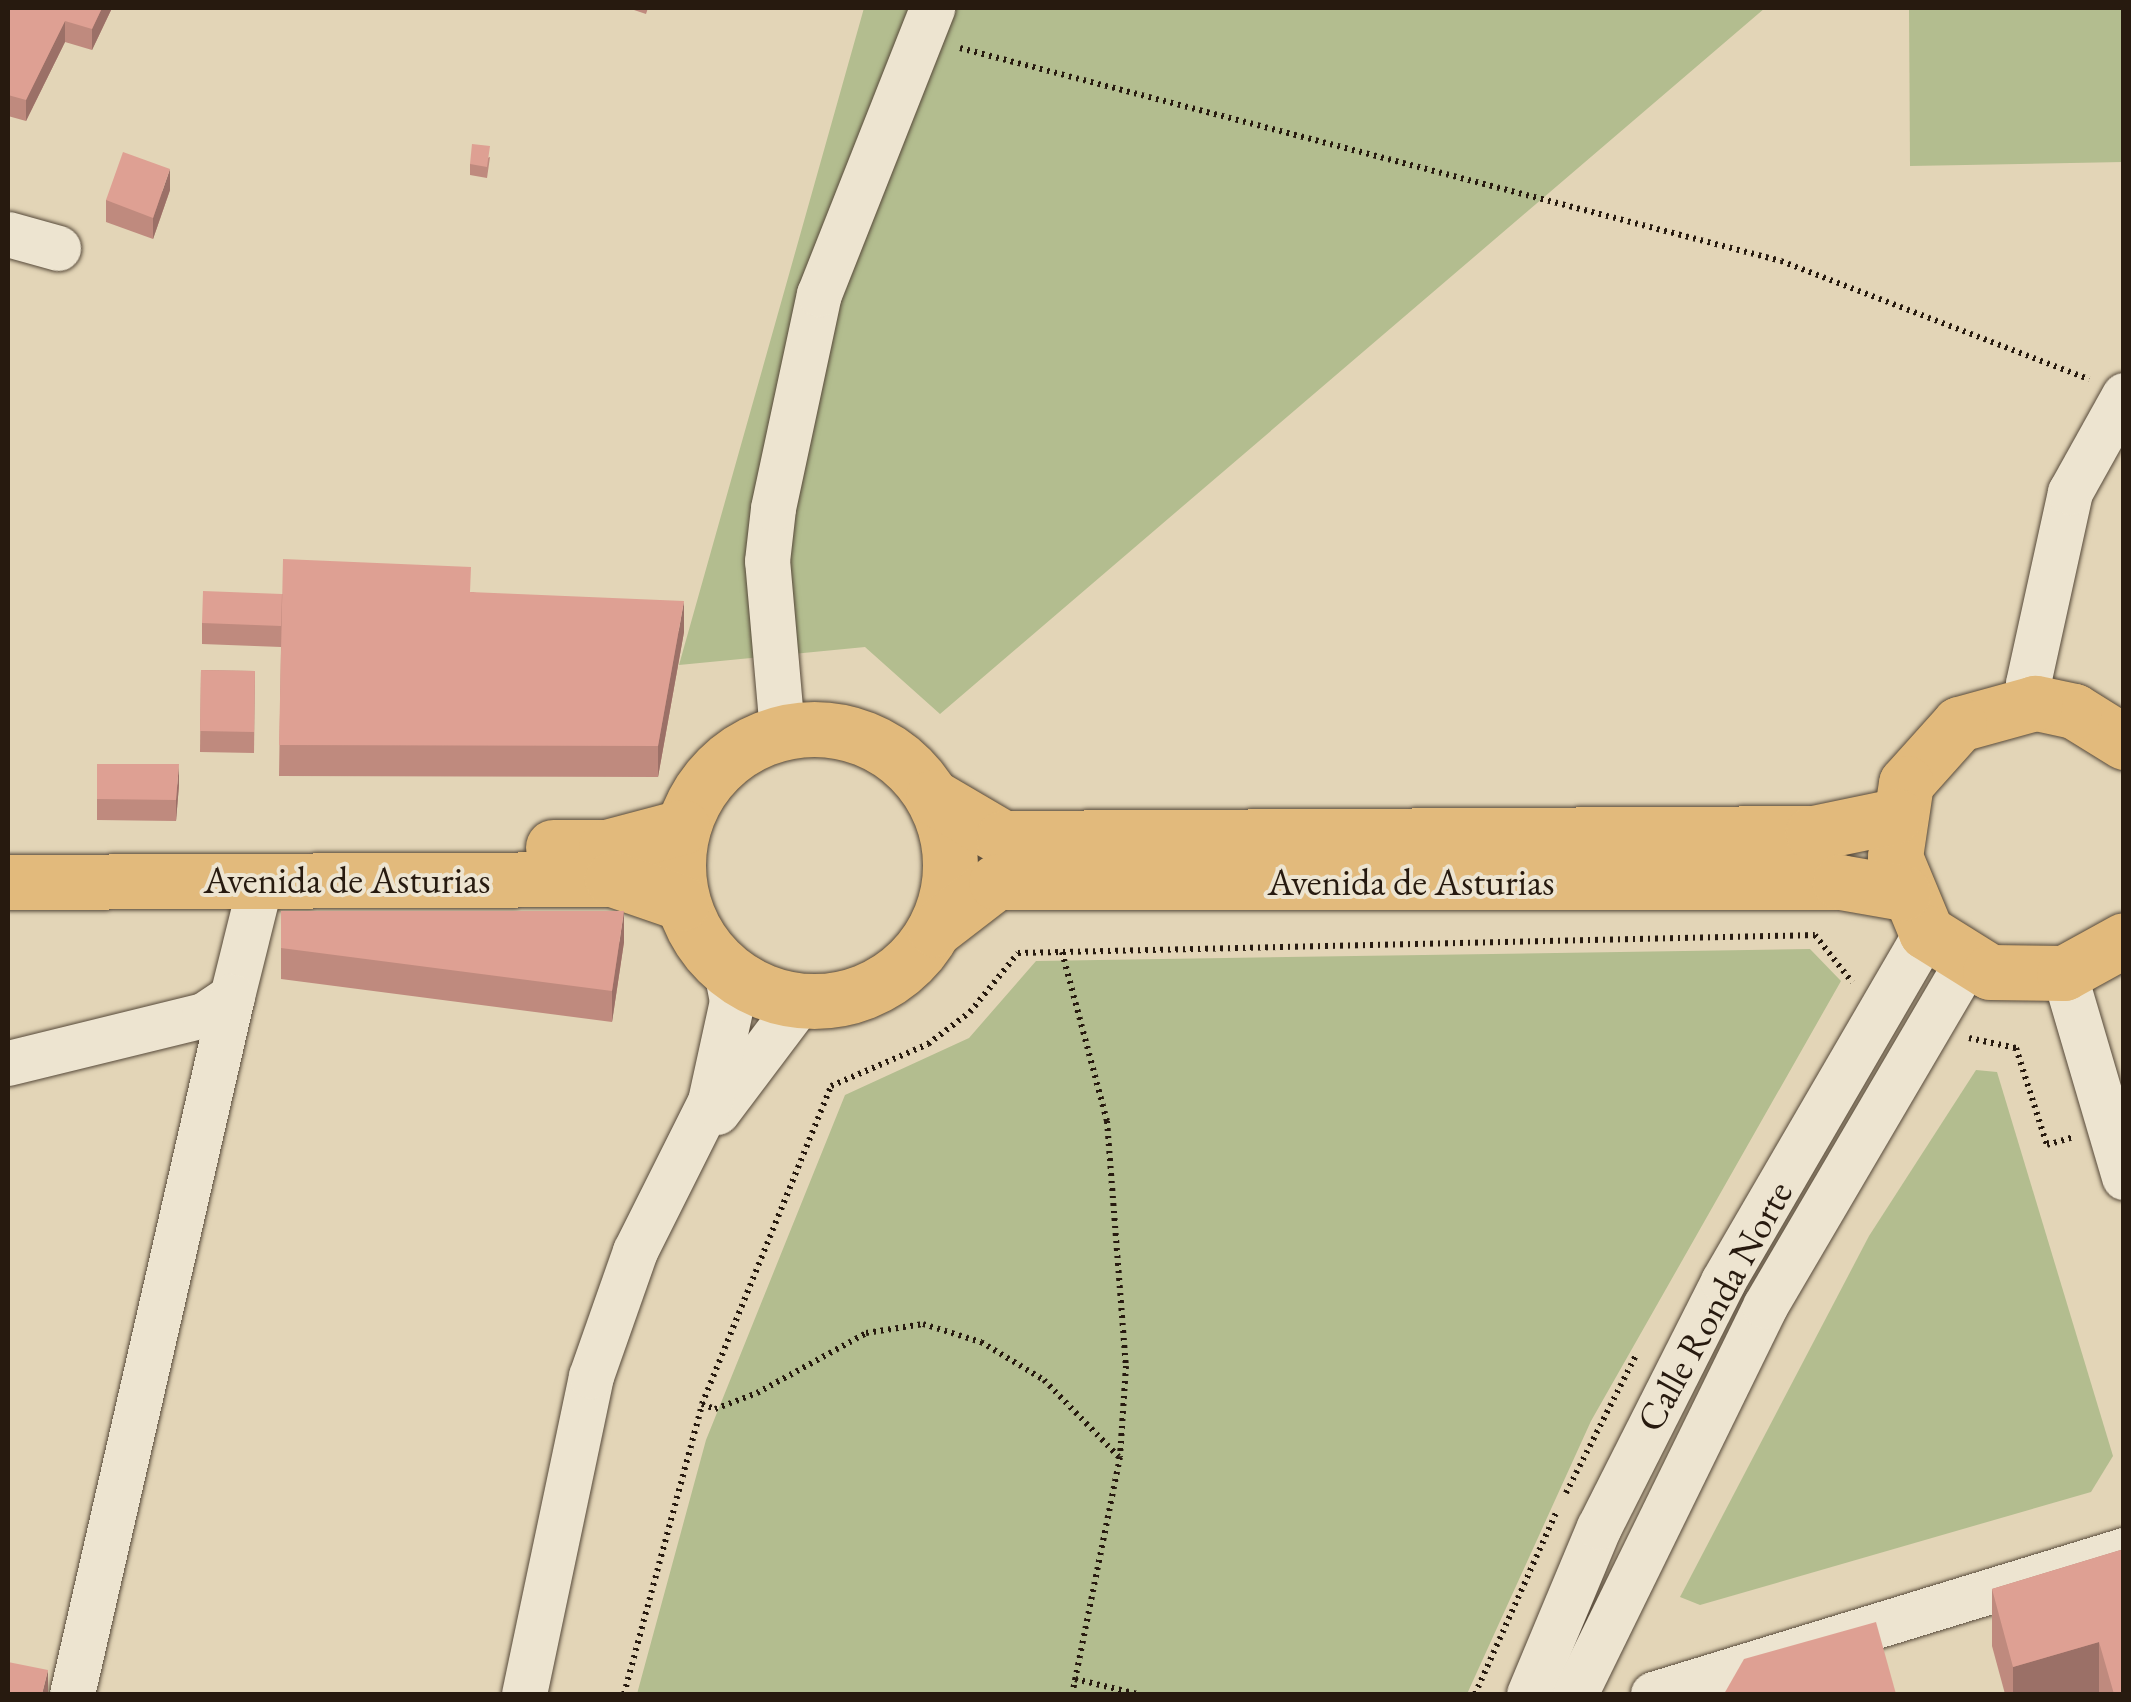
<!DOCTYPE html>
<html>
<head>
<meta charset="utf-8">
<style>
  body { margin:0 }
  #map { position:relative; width:2131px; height:1702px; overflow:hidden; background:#e3d5b7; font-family:"EB Garamond",serif }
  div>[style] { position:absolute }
  .green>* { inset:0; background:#b3bd8f }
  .path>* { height:6px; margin-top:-3px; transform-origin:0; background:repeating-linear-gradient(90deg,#271a0f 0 2.5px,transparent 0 7.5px) }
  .roads { filter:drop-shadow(0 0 2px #564939) drop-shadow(0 0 2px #564939) }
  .minor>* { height:45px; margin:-22.5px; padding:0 22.5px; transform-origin:22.5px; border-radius:22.5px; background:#ede4d0 }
  .major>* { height:55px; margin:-27.5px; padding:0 27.5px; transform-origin:27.5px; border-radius:27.5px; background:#e2ba7c }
  .major>.ring { margin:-27.5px; padding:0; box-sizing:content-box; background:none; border:55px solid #e2ba7c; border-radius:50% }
  .wall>* { inset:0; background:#bf8a7e }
  .shaded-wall>* { inset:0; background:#9b7067 }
  .building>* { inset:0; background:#dea093 }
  span { translate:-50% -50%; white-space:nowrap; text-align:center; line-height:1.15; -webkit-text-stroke:8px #ede4d0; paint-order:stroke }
  .street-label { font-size:38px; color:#271a0f }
  .frame { position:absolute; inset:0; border:10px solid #271a0f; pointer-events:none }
</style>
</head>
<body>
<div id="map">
  <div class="green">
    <i style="clip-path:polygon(864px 8px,1765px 8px,940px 714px,865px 647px,679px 665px)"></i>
    <i style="clip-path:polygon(1909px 8px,2123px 8px,2123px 162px,1910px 166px)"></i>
    <i style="clip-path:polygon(1810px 949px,1841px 981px,1591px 1421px,1467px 1694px,637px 1694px,706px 1440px,845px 1095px,969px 1038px,1036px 961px)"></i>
    <i style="clip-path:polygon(1976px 1070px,1997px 1072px,2113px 1456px,2091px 1492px,1700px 1605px,1680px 1597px,1869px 1236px)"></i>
  </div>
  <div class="path">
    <i style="left:960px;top:48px;width:848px;rotate:14.54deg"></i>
    <i style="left:1781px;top:261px;width:330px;rotate:21deg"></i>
    <i style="left:1062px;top:952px;width:175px;rotate:75.1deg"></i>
    <i style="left:1107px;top:1121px;width:246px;rotate:85.6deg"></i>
    <i style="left:1126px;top:1366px;width:91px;rotate:93.8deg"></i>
    <i style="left:1120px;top:1457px;width:242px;rotate:101.4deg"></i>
    <i style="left:1969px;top:1038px;width:48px;rotate:12deg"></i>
    <i style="left:2016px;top:1048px;width:102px;rotate:72.3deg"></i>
    <i style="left:2047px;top:1145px;width:28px;rotate:-17deg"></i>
    <i style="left:702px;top:1404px;width:14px;rotate:21deg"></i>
    <i style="left:715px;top:1409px;width:45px;rotate:-20.9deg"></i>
    <i style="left:757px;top:1393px;width:124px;rotate:-28.8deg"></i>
    <i style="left:866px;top:1333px;width:58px;rotate:-9deg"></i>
    <i style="left:923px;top:1324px;width:61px;rotate:17.2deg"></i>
    <i style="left:981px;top:1342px;width:74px;rotate:31.1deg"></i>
    <i style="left:1044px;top:1380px;width:107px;rotate:45.8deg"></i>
    <i style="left:1566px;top:1493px;width:153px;rotate:-63.1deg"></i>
    <i style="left:1075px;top:1679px;width:65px;rotate:13.4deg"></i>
    <i style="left:624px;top:1694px;width:300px;rotate:-74.9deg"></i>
    <i style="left:702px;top:1404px;width:343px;rotate:-67.9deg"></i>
    <i style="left:831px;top:1086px;width:106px;rotate:-23.4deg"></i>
    <i style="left:928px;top:1044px;width:53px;rotate:-37.3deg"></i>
    <i style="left:970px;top:1012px;width:76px;rotate:-50.9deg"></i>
    <i style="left:1018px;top:953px;width:797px;rotate:-1.29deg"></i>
    <i style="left:1815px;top:935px;width:60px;rotate:51.8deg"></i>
    <i style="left:1475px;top:1694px;width:198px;rotate:-65.9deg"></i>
  </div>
  <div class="roads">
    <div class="minor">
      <i style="left:8px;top:234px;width:52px;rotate:15.6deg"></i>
      <i style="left:2035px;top:703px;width:21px;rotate:-109deg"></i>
      <i style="left:2028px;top:683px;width:196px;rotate:-77.6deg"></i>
      <i style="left:2070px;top:492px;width:111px;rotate:-60.9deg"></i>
      <i style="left:782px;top:731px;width:171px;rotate:-95deg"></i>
      <i style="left:767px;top:561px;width:53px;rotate:-83.5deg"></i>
      <i style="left:773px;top:508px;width:219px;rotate:-77.9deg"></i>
      <i style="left:819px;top:294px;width:308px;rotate:-68.4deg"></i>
      <i style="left:2064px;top:973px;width:213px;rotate:73.6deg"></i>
      <i style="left:8px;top:1063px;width:202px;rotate:-13.8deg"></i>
      <i style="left:204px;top:1015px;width:34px;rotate:-34deg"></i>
      <i style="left:232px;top:996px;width:120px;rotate:-76deg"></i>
      <i style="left:717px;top:1112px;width:138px;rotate:-53deg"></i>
      <i style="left:72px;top:1694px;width:716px;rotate:-77.09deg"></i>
      <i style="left:524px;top:1694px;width:325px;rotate:-78.1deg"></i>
      <i style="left:591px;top:1376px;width:133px;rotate:-70.6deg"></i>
      <i style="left:635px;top:1251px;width:168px;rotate:-63.4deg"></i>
      <i style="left:710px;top:1101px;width:102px;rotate:-77.6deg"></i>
      <i style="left:732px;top:1001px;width:32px;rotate:-101deg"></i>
      <i style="left:1529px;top:1694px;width:181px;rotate:-67.3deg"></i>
      <i style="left:1599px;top:1527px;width:275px;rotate:-63.2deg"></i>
      <i style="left:1723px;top:1281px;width:404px;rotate:-59.8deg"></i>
      <i style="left:1575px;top:1694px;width:432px;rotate:-63.9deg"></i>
      <i style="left:1765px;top:1306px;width:399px;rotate:-59.6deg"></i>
      <i style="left:1653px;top:1694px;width:493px;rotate:-17deg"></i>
    </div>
    <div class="major">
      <i class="ring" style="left:678px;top:729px;width:217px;height:217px"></i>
      <i style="left:2124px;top:742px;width:59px;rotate:-148.2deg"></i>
      <i style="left:2074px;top:711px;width:40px;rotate:-168deg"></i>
      <i style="left:2035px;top:703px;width:79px;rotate:164.6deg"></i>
      <i style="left:1959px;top:724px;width:79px;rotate:131.9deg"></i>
      <i style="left:1906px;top:783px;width:75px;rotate:98.5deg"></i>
      <i style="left:1895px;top:857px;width:81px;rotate:67.5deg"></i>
      <i style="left:1926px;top:932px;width:75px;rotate:32deg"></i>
      <i style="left:1990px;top:972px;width:74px;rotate:0.8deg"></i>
      <i style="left:2064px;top:973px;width:68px;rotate:-28.8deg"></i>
      <i style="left:933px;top:797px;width:81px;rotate:30.4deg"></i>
      <i style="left:1003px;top:838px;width:810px;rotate:-0.35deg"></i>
      <i style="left:1813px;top:833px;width:84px;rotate:-11.7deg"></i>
      <i style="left:553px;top:847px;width:53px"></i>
      <i style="left:606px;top:847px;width:79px;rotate:-14.7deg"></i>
      <i style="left:8px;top:882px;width:604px;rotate:-0.28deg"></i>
      <i style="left:612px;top:879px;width:74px;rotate:18.9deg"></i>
      <i style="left:935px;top:929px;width:77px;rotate:-37.6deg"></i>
      <i style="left:996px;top:882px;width:844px"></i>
      <i style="left:1840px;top:882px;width:64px;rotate:9.9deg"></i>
    </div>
  </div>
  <div class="wall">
    <i style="clip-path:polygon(112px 8px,92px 50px,65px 42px,26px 121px,8px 116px,8px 10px)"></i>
    <i style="clip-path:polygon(628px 8px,648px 8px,646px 14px)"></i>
    <i style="clip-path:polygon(490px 157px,487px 178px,470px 175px,470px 164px)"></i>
    <i style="clip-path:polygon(170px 190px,153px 239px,106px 222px,106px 200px)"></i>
    <i style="clip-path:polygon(471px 592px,684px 632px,658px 777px,279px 776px,281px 647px,202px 644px,202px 623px,282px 594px)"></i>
    <i style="clip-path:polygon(201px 670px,255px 671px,254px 753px,200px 752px)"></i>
    <i style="clip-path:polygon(97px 764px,179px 785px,176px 821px,97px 820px)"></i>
    <i style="clip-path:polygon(281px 911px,624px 942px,612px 1022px,281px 979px)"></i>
    <i style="clip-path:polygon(2124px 1549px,2124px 1694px,2005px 1694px,1992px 1646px,1992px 1589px)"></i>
  </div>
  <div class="shaded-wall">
    <i style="clip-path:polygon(102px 8px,112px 8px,92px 50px,92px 29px)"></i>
    <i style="clip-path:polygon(65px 21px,65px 42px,26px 121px,26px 100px)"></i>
    <i style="clip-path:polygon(170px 169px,170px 190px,153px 239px,153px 218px)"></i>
    <i style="clip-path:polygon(684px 601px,684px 632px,658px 777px,658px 746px)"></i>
    <i style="clip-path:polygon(179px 764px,179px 785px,176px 821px,176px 800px)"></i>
    <i style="clip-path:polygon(624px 911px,624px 942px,612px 1022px,612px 991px)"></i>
    <i style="clip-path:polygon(2099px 1642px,2099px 1694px,2013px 1694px,2013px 1667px)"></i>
    <i style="clip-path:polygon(48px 1670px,48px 1694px,42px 1694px)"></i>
  </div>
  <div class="building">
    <i style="clip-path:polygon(9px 8px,102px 8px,92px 29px,65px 21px,26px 100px,8px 95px)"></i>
    <i style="clip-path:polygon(472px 144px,490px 146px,487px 167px,470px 164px)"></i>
    <i style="clip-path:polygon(123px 152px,170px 169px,153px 218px,106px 200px)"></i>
    <i style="clip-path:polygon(283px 559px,471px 567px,470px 592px,684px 601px,658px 746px,279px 745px)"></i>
    <i style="clip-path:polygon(203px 591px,282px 594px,281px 626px,202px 623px)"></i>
    <i style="clip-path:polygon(201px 670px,255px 671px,254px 732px,200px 731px)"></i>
    <i style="clip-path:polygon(97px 764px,179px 764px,176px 800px,97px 799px)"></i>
    <i style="clip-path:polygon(281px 911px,624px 911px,612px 991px,281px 948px)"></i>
    <i style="clip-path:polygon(2124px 1549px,2124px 1694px,2114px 1694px,2099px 1642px,2013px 1667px,1992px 1589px)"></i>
    <i style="clip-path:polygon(1876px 1622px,1896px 1694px,1724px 1694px,1744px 1659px)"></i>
    <i style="clip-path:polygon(8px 1662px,48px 1670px,42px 1694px,8px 1694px)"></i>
  </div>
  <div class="street-label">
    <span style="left:347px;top:880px">Avenida de Asturias</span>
    <span style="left:1411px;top:882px">Avenida de Asturias</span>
    <span style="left:1714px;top:1306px;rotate:-61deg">Calle Ronda Norte</span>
  </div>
  <div class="frame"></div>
</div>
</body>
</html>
